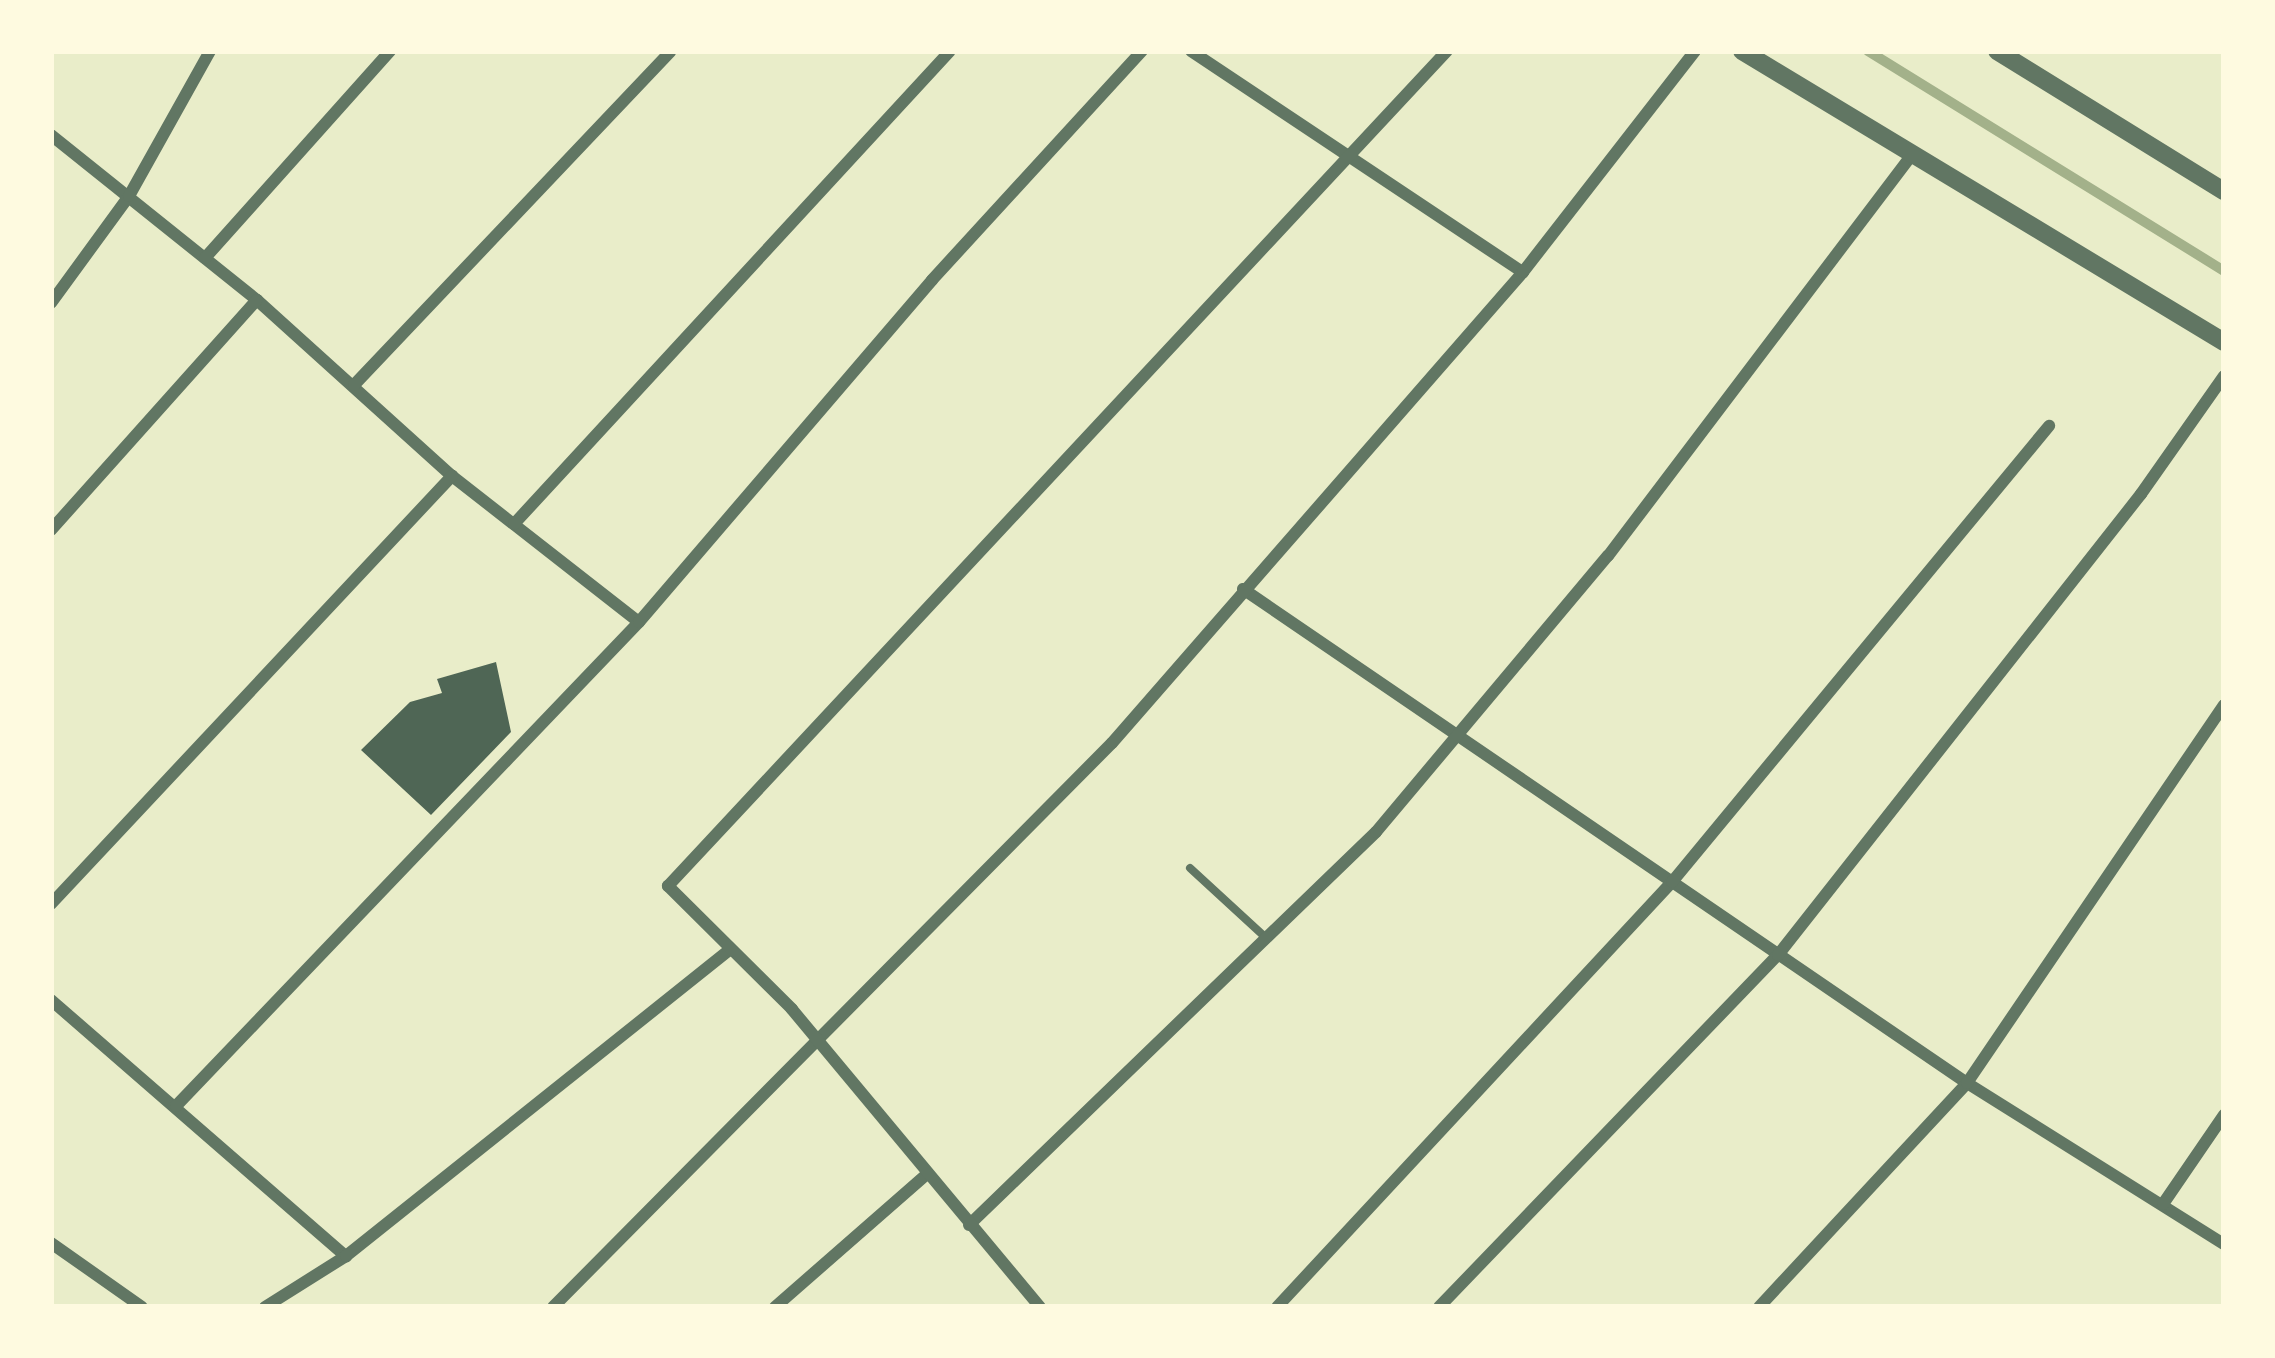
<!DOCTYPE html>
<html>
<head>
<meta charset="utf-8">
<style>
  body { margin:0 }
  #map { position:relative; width:2275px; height:1358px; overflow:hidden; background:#e9edc9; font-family:"Asap Condensed",sans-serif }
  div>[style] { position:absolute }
  .stream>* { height:10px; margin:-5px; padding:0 5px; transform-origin:5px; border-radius:5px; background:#a3b18a }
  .building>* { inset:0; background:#4f6655 }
  .service>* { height:8px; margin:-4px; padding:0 4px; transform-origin:4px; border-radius:4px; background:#617663 }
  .minor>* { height:12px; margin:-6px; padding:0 6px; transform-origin:6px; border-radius:6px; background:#617663 }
  .tertiary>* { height:18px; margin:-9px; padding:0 9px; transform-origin:9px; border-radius:9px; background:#617663 }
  span { translate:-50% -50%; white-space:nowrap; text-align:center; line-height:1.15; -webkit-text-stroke:9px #fefae0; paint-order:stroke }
  .frame { position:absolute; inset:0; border:54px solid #fefae0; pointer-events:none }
</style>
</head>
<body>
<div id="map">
  <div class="stream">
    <i style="left:1868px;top:51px;width:418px;rotate:31.7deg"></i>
  </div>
  <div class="building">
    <i style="clip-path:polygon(496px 662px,511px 732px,431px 815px,361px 750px,410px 702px,442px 693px,437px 679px)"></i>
  </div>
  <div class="service">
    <i style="left:1190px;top:868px;width:102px;rotate:42.6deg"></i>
  </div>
  <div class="minor">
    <i style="left:1191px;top:51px;width:399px;rotate:33.7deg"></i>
    <i style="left:51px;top:135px;width:264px;rotate:38.7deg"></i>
    <i style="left:257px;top:300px;width:263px;rotate:42.1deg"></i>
    <i style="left:452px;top:476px;width:237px;rotate:38deg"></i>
    <i style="left:205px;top:258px;width:278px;rotate:-48.2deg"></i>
    <i style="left:51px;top:303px;width:132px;rotate:-53.9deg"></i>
    <i style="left:129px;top:196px;width:166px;rotate:-60.8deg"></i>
    <i style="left:354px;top:385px;width:460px;rotate:-46.5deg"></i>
    <i style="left:514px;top:524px;width:643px;rotate:-47.33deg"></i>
    <i style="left:51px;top:530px;width:309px;rotate:-48.2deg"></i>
    <i style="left:1243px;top:589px;width:876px;rotate:34.31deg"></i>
    <i style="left:1967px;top:1083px;width:303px;rotate:32.1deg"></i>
    <i style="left:51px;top:904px;width:587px;rotate:-46.87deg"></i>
    <i style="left:51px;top:1000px;width:391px;rotate:41deg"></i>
    <i style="left:176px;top:1106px;width:670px;rotate:-46.27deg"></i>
    <i style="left:639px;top:622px;width:450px;rotate:-49.4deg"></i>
    <i style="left:932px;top:280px;width:311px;rotate:-47.5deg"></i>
    <i style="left:2163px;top:1204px;width:108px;rotate:-55.6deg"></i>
    <i style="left:969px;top:1225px;width:566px;rotate:-44deg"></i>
    <i style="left:1376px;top:832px;width:361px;rotate:-50deg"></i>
    <i style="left:1608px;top:556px;width:502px;rotate:-52.86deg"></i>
    <i style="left:51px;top:1243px;width:111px;rotate:35.1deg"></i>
    <i style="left:265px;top:1307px;width:96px;rotate:-32.2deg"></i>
    <i style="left:346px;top:1256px;width:492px;rotate:-38.6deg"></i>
    <i style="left:553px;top:1307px;width:794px;rotate:-45.26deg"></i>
    <i style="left:1112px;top:743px;width:625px;rotate:-48.89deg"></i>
    <i style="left:1523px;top:272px;width:280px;rotate:-52.1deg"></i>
    <i style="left:775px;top:1307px;width:202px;rotate:-41.2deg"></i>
    <i style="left:1040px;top:1307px;width:388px;rotate:-129.8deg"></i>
    <i style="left:792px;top:1009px;width:175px;rotate:-135.2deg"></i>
    <i style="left:668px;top:886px;width:1142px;rotate:-46.99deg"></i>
    <i style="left:1277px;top:1307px;width:580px;rotate:-47.1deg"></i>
    <i style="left:1672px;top:882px;width:592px;rotate:-50.42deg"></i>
    <i style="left:1439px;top:1307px;width:489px;rotate:-46.1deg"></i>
    <i style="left:1778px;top:955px;width:587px;rotate:-51.78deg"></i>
    <i style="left:2141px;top:494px;width:144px;rotate:-54.9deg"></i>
    <i style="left:1759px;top:1307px;width:306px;rotate:-47.1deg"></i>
    <i style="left:1967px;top:1083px;width:457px;rotate:-55.8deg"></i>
  </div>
  <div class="tertiary">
    <i style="left:1742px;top:51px;width:563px;rotate:31.12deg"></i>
    <i style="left:1997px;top:51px;width:267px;rotate:31.7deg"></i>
  </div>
  <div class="frame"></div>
</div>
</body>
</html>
